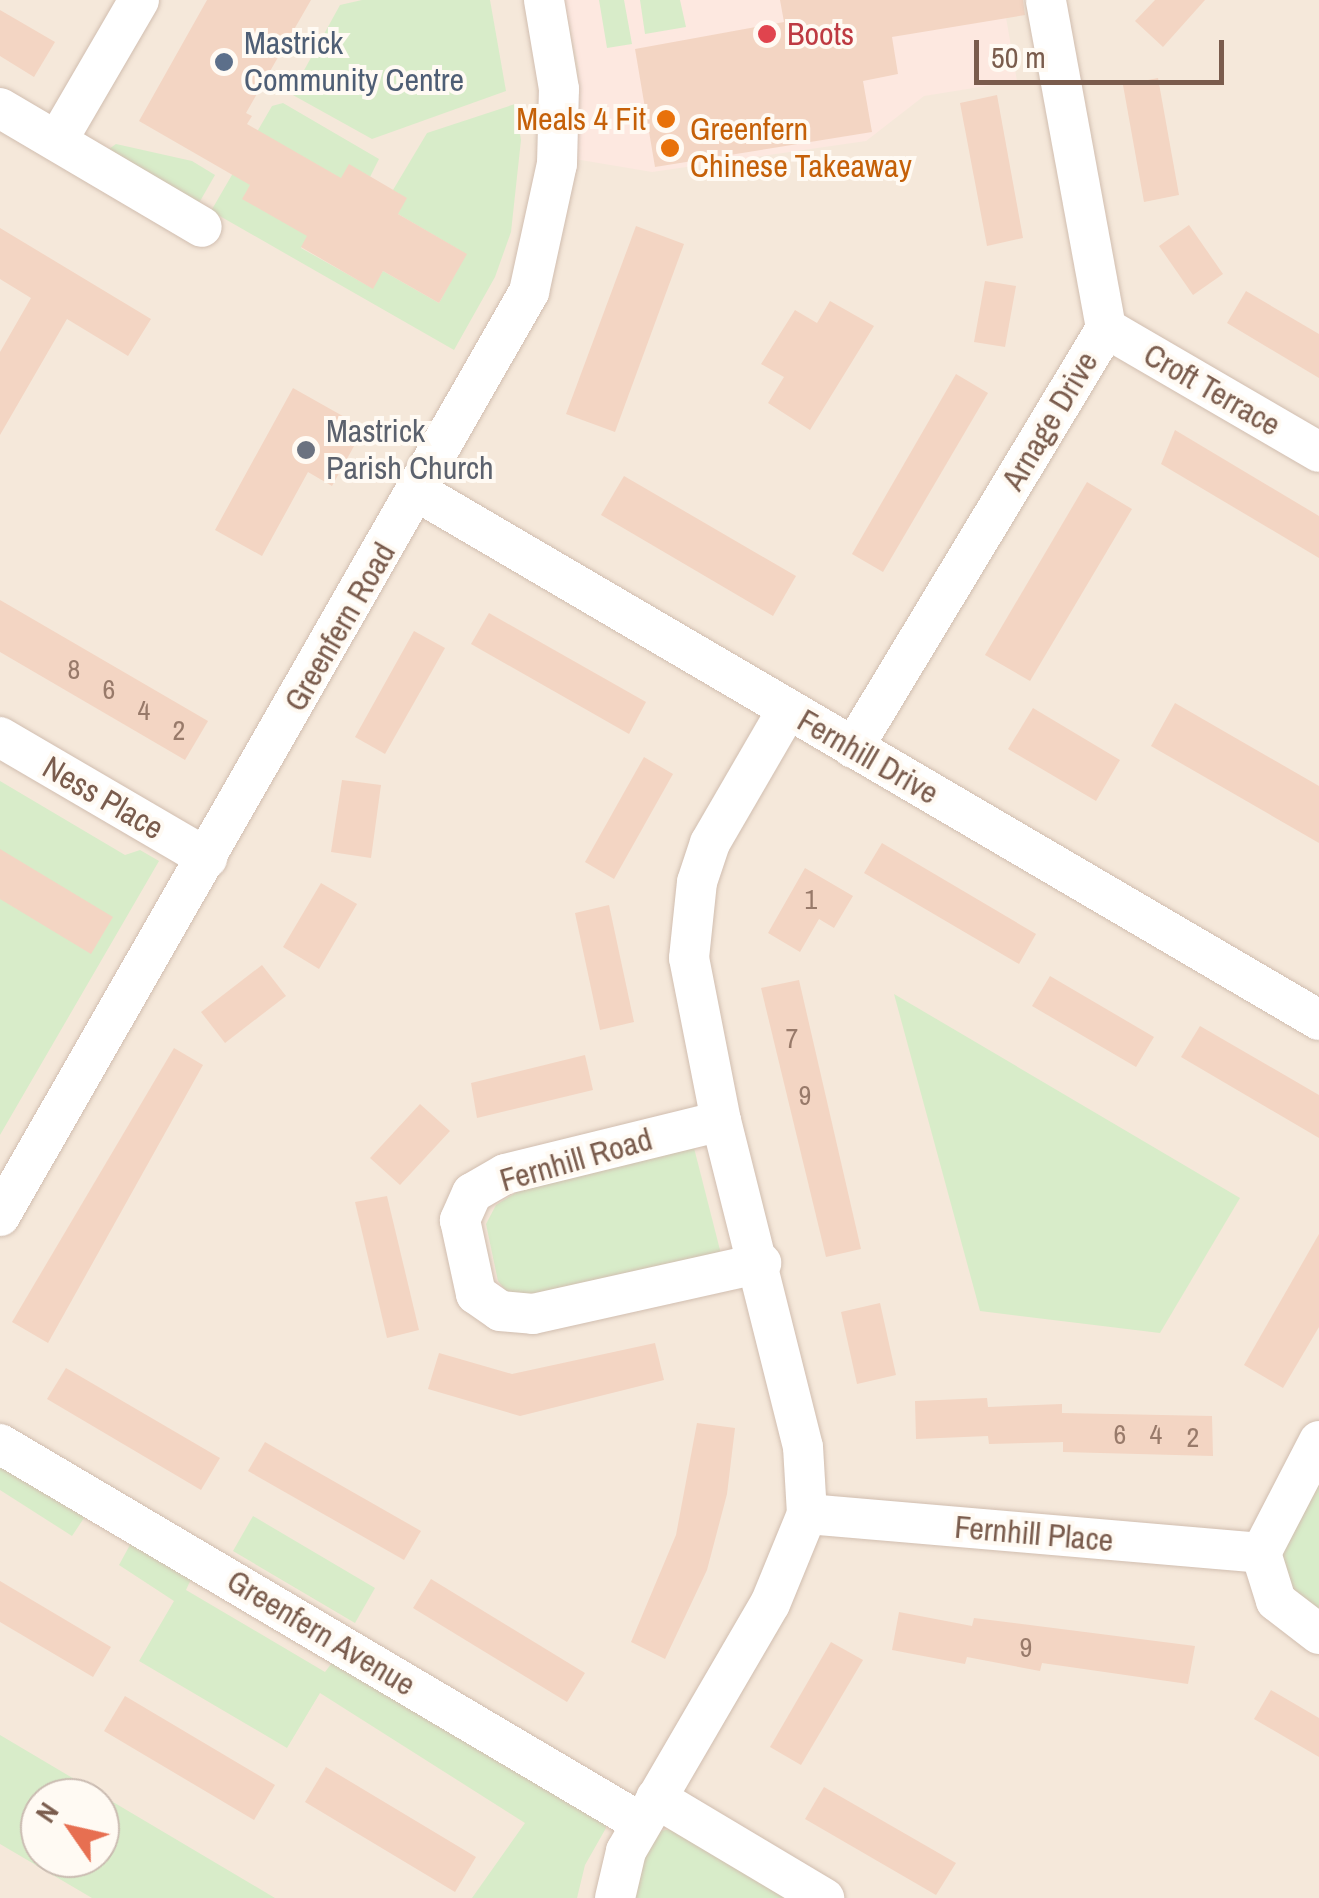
<!DOCTYPE html>
<html>
<head>
<meta charset="utf-8">
<style>
  body { margin:0 }
  #map { position:relative; width:1319px; height:1898px; overflow:hidden; background:#fdf6ec; font-family:"Archivo Narrow",sans-serif }
  div>[style] { position:absolute }
  .residential>* { inset:0; background:#f5e8da }
  .commercial>* { inset:0; background:#fde8e0 }
  .green>* { inset:0; background:#d8ecc9 }
  .building>* { inset:0; background:#f3d5c3 }
  .roads { filter:drop-shadow(0 0 2px #d1beb0) drop-shadow(0 0 2px #d1beb0) }
  .minor>* { height:40px; margin:-20px; padding:0 20px; transform-origin:20px; border-radius:20px; background:#fff }
  .dots>* { width:28px; height:28px; translate:-50% -50%; box-sizing:border-box; border:5px solid #fffaf3; border-radius:50% }
  span { translate:-50% -50%; white-space:nowrap; text-align:center; line-height:1.15; -webkit-text-stroke:8px #fffaf3; paint-order:stroke }
  .number-label { font-size:28px; color:#987a6a }
  .number-label span { -webkit-text-stroke-width:0 }
  .health-label { font-size:32px; color:#be3a42 }
  .left { translate:0 -50%; text-align:left }
  .service-label { font-size:32px; color:#4e5e75 }
  .food-label { font-size:32px; color:#c56008 }
  .right { translate:-100% -50%; text-align:right }
  .street-label { font-size:32px; color:#7a5c4d }
  .worship-label { font-size:32px; color:#5b616d }
  .north { position:absolute; left:20px; top:1778px; width:100px; height:100px; box-sizing:border-box; background:#fffaf3; border:2px solid #cabbb1; border-radius:50%; rotate:304deg; font-size:28px; font-weight:700; line-height:40px; text-align:center; color:#7a5c4d }
  .north::after { content:''; display:block; margin:auto; width:35px; height:45px; background:#e76f51; clip-path:polygon(50% 0,100% 100%,50% 72%,0 100%) }
  .scale { position:absolute; left:974px; top:40px; width:250px; height:45px; box-sizing:border-box; border:5px solid #7a5c4d; border-top:0; padding-left:12px; font-size:30px; line-height:35px; white-space:nowrap; color:#7a5c4d; -webkit-text-stroke:8px #fffaf3; paint-order:stroke }
</style>
</head>
<body>
<div id="map">
  <div class="residential">
    <i style="clip-path:polygon(evenodd,0 0,1319px 0,1319px 1898px,0 1898px,0 0,40px 1798px,100px 1798px,100px 1858px,40px 1858px,40px 1798px)"></i>
  </div>
  <div class="commercial">
    <i style="clip-path:polygon(564px 0,1003px 0,1017px 81px,924px 96px,866px 141px,652px 172px,575px 159px,579px 70px)"></i>
  </div>
  <div class="green">
    <i style="clip-path:polygon(362px 0,490px 0,506px 91px,372px 139px,291px 94px,340px 5px)"></i>
    <i style="clip-path:polygon(599px 0,624px 0,632px 44px,607px 48px)"></i>
    <i style="clip-path:polygon(640px 0,680px 0,686px 27px,645px 34px)"></i>
    <i style="clip-path:polygon(283px 103px,379px 159px,370px 177px,349px 165px,301px 248px,372px 288px,383px 271px,439px 303px,466px 254px,398px 214px,393px 190px,427px 133px,515px 104px,521px 140px,511px 232px,495px 277px,454px 350px,211px 211px,272px 106px)"></i>
    <i style="clip-path:polygon(116px 144px,192px 161px,215px 175px,199px 203px,109px 149px)"></i>
    <i style="clip-path:polygon(0 781px,125px 855px,140px 850px,159px 861px,0 1135px)"></i>
    <i style="clip-path:polygon(894px 994px,1240px 1198px,1160px 1333px,980px 1311px)"></i>
    <i style="clip-path:polygon(692px 1140px,721px 1254px,532px 1301px,511px 1297px,498px 1281px,486px 1224px,496px 1205px,517px 1192px)"></i>
    <i style="clip-path:polygon(0 1466px,86px 1515px,72px 1536px,0 1490px)"></i>
    <i style="clip-path:polygon(1319px 1470px,1319px 1619px,1279px 1574px,1288px 1523px)"></i>
    <i style="clip-path:polygon(253px 1516px,375px 1588px,355px 1623px,233px 1551px)"></i>
    <i style="clip-path:polygon(131px 1543px,192px 1577px,186px 1590px,325px 1672px,334px 1660px,604px 1813px,606px 1828px,585px 1865px,577px 1898px,472px 1898px,525px 1823px,320px 1693px,287px 1748px,139px 1661px,174px 1601px,119px 1565px)"></i>
    <i style="clip-path:polygon(evenodd,0 1735px,275px 1898px,92px 1898px,0 1844px,0 1735px,40px 1798px,100px 1798px,100px 1858px,40px 1858px,40px 1798px)"></i>
    <i style="clip-path:polygon(674px 1829px,796px 1898px,631px 1898px,634px 1870px,658px 1831px)"></i>
  </div>
  <div class="building">
    <i style="clip-path:polygon(207px 0,311px 0,246px 113px,252px 116px,247px 124px,341px 178px,349px 164px,407px 198px,398px 214px,467px 254px,439px 303px,383px 271px,373px 289px,301px 247px,307px 236px,242px 199px,250px 185px,139px 121px)"></i>
    <i style="clip-path:polygon(780px 0,1023px 0,1025px 15px,892px 37px,898px 74px,863px 81px,872px 132px,655px 167px,635px 49px,784px 22px)"></i>
    <i style="clip-path:polygon(1155px 0,1205px 0,1163px 47px,1135px 21px)"></i>
    <i style="clip-path:polygon(0 10px,55px 42px,34px 77px,0 56px)"></i>
    <i style="clip-path:polygon(1158px 78px,1179px 195px,1144px 202px,1123px 85px)"></i>
    <i style="clip-path:polygon(997px 95px,1023px 238px,987px 246px,960px 103px)"></i>
    <i style="clip-path:polygon(1189px 225px,1223px 274px,1193px 295px,1159px 246px)"></i>
    <i style="clip-path:polygon(636px 226px,684px 244px,615px 432px,566px 414px)"></i>
    <i style="clip-path:polygon(0 228px,151px 319px,128px 356px,67px 319px,0 435px,0 352px,31px 298px,0 279px)"></i>
    <i style="clip-path:polygon(985px 281px,1016px 286px,1005px 347px,974px 342px)"></i>
    <i style="clip-path:polygon(1246px 291px,1319px 334px,1319px 378px,1227px 323px)"></i>
    <i style="clip-path:polygon(830px 301px,874px 326px,810px 430px,768px 403px,784px 377px,761px 364px,795px 310px,817px 323px)"></i>
    <i style="clip-path:polygon(956px 374px,988px 393px,883px 572px,852px 554px)"></i>
    <i style="clip-path:polygon(293px 388px,364px 428px,332px 486px,308px 472px,262px 556px,215px 530px)"></i>
    <i style="clip-path:polygon(1175px 430px,1319px 516px,1319px 558px,1161px 464px)"></i>
    <i style="clip-path:polygon(624px 476px,796px 576px,773px 616px,601px 515px)"></i>
    <i style="clip-path:polygon(1087px 482px,1132px 509px,1030px 681px,985px 655px)"></i>
    <i style="clip-path:polygon(0 600px,208px 721px,185px 760px,0 652px)"></i>
    <i style="clip-path:polygon(489px 613px,646px 702px,629px 734px,471px 644px)"></i>
    <i style="clip-path:polygon(414px 631px,445px 648px,385px 754px,355px 737px)"></i>
    <i style="clip-path:polygon(1175px 703px,1319px 786px,1319px 843px,1151px 746px)"></i>
    <i style="clip-path:polygon(1033px 708px,1120px 760px,1096px 801px,1008px 749px)"></i>
    <i style="clip-path:polygon(644px 757px,673px 774px,614px 879px,585px 862px)"></i>
    <i style="clip-path:polygon(342px 780px,381px 785px,371px 858px,331px 852px)"></i>
    <i style="clip-path:polygon(882px 843px,1036px 934px,1019px 964px,864px 873px)"></i>
    <i style="clip-path:polygon(0 849px,113px 917px,91px 954px,0 899px)"></i>
    <i style="clip-path:polygon(805px 868px,853px 896px,834px 928px,819px 919px,800px 952px,768px 933px)"></i>
    <i style="clip-path:polygon(321px 883px,357px 904px,319px 969px,283px 947px)"></i>
    <i style="clip-path:polygon(609px 905px,634px 1022px,600px 1030px,575px 913px)"></i>
    <i style="clip-path:polygon(262px 965px,286px 996px,225px 1043px,201px 1012px)"></i>
    <i style="clip-path:polygon(1050px 976px,1154px 1037px,1136px 1067px,1032px 1006px)"></i>
    <i style="clip-path:polygon(799px 980px,861px 1249px,826px 1257px,761px 988px)"></i>
    <i style="clip-path:polygon(1200px 1026px,1319px 1095px,1319px 1138px,1181px 1057px)"></i>
    <i style="clip-path:polygon(174px 1048px,203px 1065px,48px 1343px,12px 1322px)"></i>
    <i style="clip-path:polygon(585px 1055px,593px 1090px,477px 1118px,471px 1083px)"></i>
    <i style="clip-path:polygon(420px 1104px,450px 1131px,400px 1185px,370px 1158px)"></i>
    <i style="clip-path:polygon(387px 1196px,419px 1330px,387px 1338px,355px 1202px)"></i>
    <i style="clip-path:polygon(1319px 1234px,1319px 1327px,1283px 1388px,1244px 1365px)"></i>
    <i style="clip-path:polygon(880px 1303px,896px 1375px,857px 1384px,841px 1312px)"></i>
    <i style="clip-path:polygon(655px 1343px,664px 1380px,520px 1416px,428px 1389px,439px 1353px,512px 1374px)"></i>
    <i style="clip-path:polygon(66px 1368px,220px 1458px,201px 1490px,47px 1399px)"></i>
    <i style="clip-path:polygon(987px 1398px,988px 1407px,1062px 1404px,1062px 1413px,1212px 1416px,1213px 1456px,1063px 1452px,1063px 1442px,989px 1444px,988px 1436px,916px 1439px,915px 1401px)"></i>
    <i style="clip-path:polygon(697px 1423px,735px 1428px,727px 1494px,707px 1570px,665px 1659px,631px 1642px,676px 1535px)"></i>
    <i style="clip-path:polygon(265px 1442px,421px 1531px,404px 1560px,248px 1471px)"></i>
    <i style="clip-path:polygon(431px 1579px,585px 1673px,567px 1702px,413px 1608px)"></i>
    <i style="clip-path:polygon(0 1581px,111px 1647px,93px 1677px,0 1622px)"></i>
    <i style="clip-path:polygon(899px 1612px,972px 1626px,974px 1618px,1195px 1646px,1188px 1684px,1042px 1663px,1040px 1671px,967px 1657px,965px 1664px,892px 1650px)"></i>
    <i style="clip-path:polygon(831px 1642px,863px 1660px,801px 1765px,770px 1747px)"></i>
    <i style="clip-path:polygon(1271px 1690px,1319px 1718px,1319px 1757px,1254px 1719px)"></i>
    <i style="clip-path:polygon(125px 1696px,275px 1785px,254px 1820px,104px 1731px)"></i>
    <i style="clip-path:polygon(326px 1767px,476px 1857px,455px 1892px,305px 1802px)"></i>
    <i style="clip-path:polygon(824px 1787px,956px 1863px,936px 1895px,805px 1819px)"></i>
  </div>
  <div class="roads">
    <div class="minor">
      <i style="left:0;top:108px;width:234px;rotate:30.5deg"></i>
      <i style="left:57px;top:141px;width:163px;rotate:-59.8deg"></i>
      <i style="left:1106px;top:328px;width:246px;rotate:30.2deg"></i>
      <i style="left:418px;top:492px;width:1044px;rotate:30.37deg"></i>
      <i style="left:0;top:737px;width:240px;rotate:30.3deg"></i>
      <i style="left:853px;top:748px;width:490px;rotate:-58.9deg"></i>
      <i style="left:1106px;top:328px;width:333px;rotate:-100.4deg"></i>
      <i style="left:721px;top:1121px;width:222px;rotate:166.2deg"></i>
      <i style="left:505px;top:1174px;width:38px;rotate:150deg"></i>
      <i style="left:472px;top:1193px;width:30px;rotate:114deg"></i>
      <i style="left:460px;top:1220px;width:76px;rotate:77.8deg"></i>
      <i style="left:476px;top:1294px;width:29px;rotate:35deg"></i>
      <i style="left:500px;top:1311px;width:33px;rotate:5deg"></i>
      <i style="left:533px;top:1314px;width:234px;rotate:-12.6deg"></i>
      <i style="left:0;top:1216px;width:1065px;rotate:-60.21deg"></i>
      <i style="left:529px;top:292px;width:131px;rotate:-77.7deg"></i>
      <i style="left:557px;top:164px;width:75px;rotate:-88.5deg"></i>
      <i style="left:559px;top:89px;width:90px;rotate:-99.6deg"></i>
      <i style="left:1319px;top:1441px;width:126px;rotate:117.4deg"></i>
      <i style="left:1261px;top:1553px;width:50px;rotate:72.6deg"></i>
      <i style="left:1276px;top:1601px;width:54px;rotate:37.5deg"></i>
      <i style="left:0;top:1444px;width:745px;rotate:30.59deg"></i>
      <i style="left:807px;top:1514px;width:456px;rotate:4.9deg"></i>
      <i style="left:656px;top:1798px;width:196px;rotate:30.8deg"></i>
      <i style="left:615px;top:1898px;width:48px;rotate:-76.8deg"></i>
      <i style="left:626px;top:1851px;width:286px;rotate:-59.8deg"></i>
      <i style="left:770px;top:1604px;width:97px;rotate:-67.7deg"></i>
      <i style="left:807px;top:1514px;width:67px;rotate:-93.4deg"></i>
      <i style="left:803px;top:1447px;width:336px;rotate:-104.1deg"></i>
      <i style="left:721px;top:1121px;width:166px;rotate:-101.1deg"></i>
      <i style="left:689px;top:958px;width:76px;rotate:-84deg"></i>
      <i style="left:697px;top:882px;width:41px;rotate:-71.6deg"></i>
      <i style="left:710px;top:843px;width:154px;rotate:-59.9deg"></i>
    </div>
  </div>
  <div class="dots">
    <i style="left:767px;top:34px;background:#e0444e"></i>
    <i style="left:224px;top:62px;background:#5c6f8a"></i>
    <i style="left:666px;top:119px;background:#e8710a"></i>
    <i style="left:670px;top:148px;background:#e8710a"></i>
    <i style="left:306px;top:450px;background:#6b7280"></i>
  </div>
  <div class="number-label">
    <span style="left:74px;top:669px">8</span>
    <span style="left:109px;top:689px">6</span>
    <span style="left:144px;top:710px">4</span>
    <span style="left:179px;top:730px">2</span>
    <span style="left:811px;top:899px">1</span>
    <span style="left:792px;top:1038px">7</span>
    <span style="left:805px;top:1095px">9</span>
    <span style="left:1120px;top:1434px">6</span>
    <span style="left:1156px;top:1434px">4</span>
    <span style="left:1193px;top:1437px">2</span>
    <span style="left:1026px;top:1647px">9</span>
  </div>
  <div class="health-label">
    <span class="left" style="left:787px;top:34px">Boots</span>
  </div>
  <div class="service-label">
    <span class="left" style="left:244px;top:62px">Mastrick<br>Community Centre</span>
  </div>
  <div class="food-label">
    <span class="right" style="left:646px;top:119px">Meals 4 Fit</span>
    <span class="left" style="left:690px;top:148px">Greenfern<br>Chinese Takeaway</span>
  </div>
  <div class="street-label">
    <span style="left:1212px;top:390px;rotate:30deg">Croft Terrace</span>
    <span style="left:1050px;top:421px;rotate:-59deg">Arnage Drive</span>
    <span style="left:340px;top:627px;rotate:-60deg">Greenfern Road</span>
    <span style="left:868px;top:757px;rotate:30deg">Fernhill Drive</span>
    <span style="left:103px;top:798px;rotate:30deg">Ness Place</span>
    <span style="left:576px;top:1160px;rotate:-16deg">Fernhill Road</span>
    <span style="left:1034px;top:1534px;rotate:5deg">Fernhill Place</span>
    <span style="left:321px;top:1633px;rotate:31deg">Greenfern Avenue</span>
  </div>
  <div class="worship-label">
    <span class="left" style="left:326px;top:450px">Mastrick<br>Parish Church</span>
  </div>
  <div class="north">N</div>
  <div class="scale">50 m</div>
</div>
</body>
</html>
